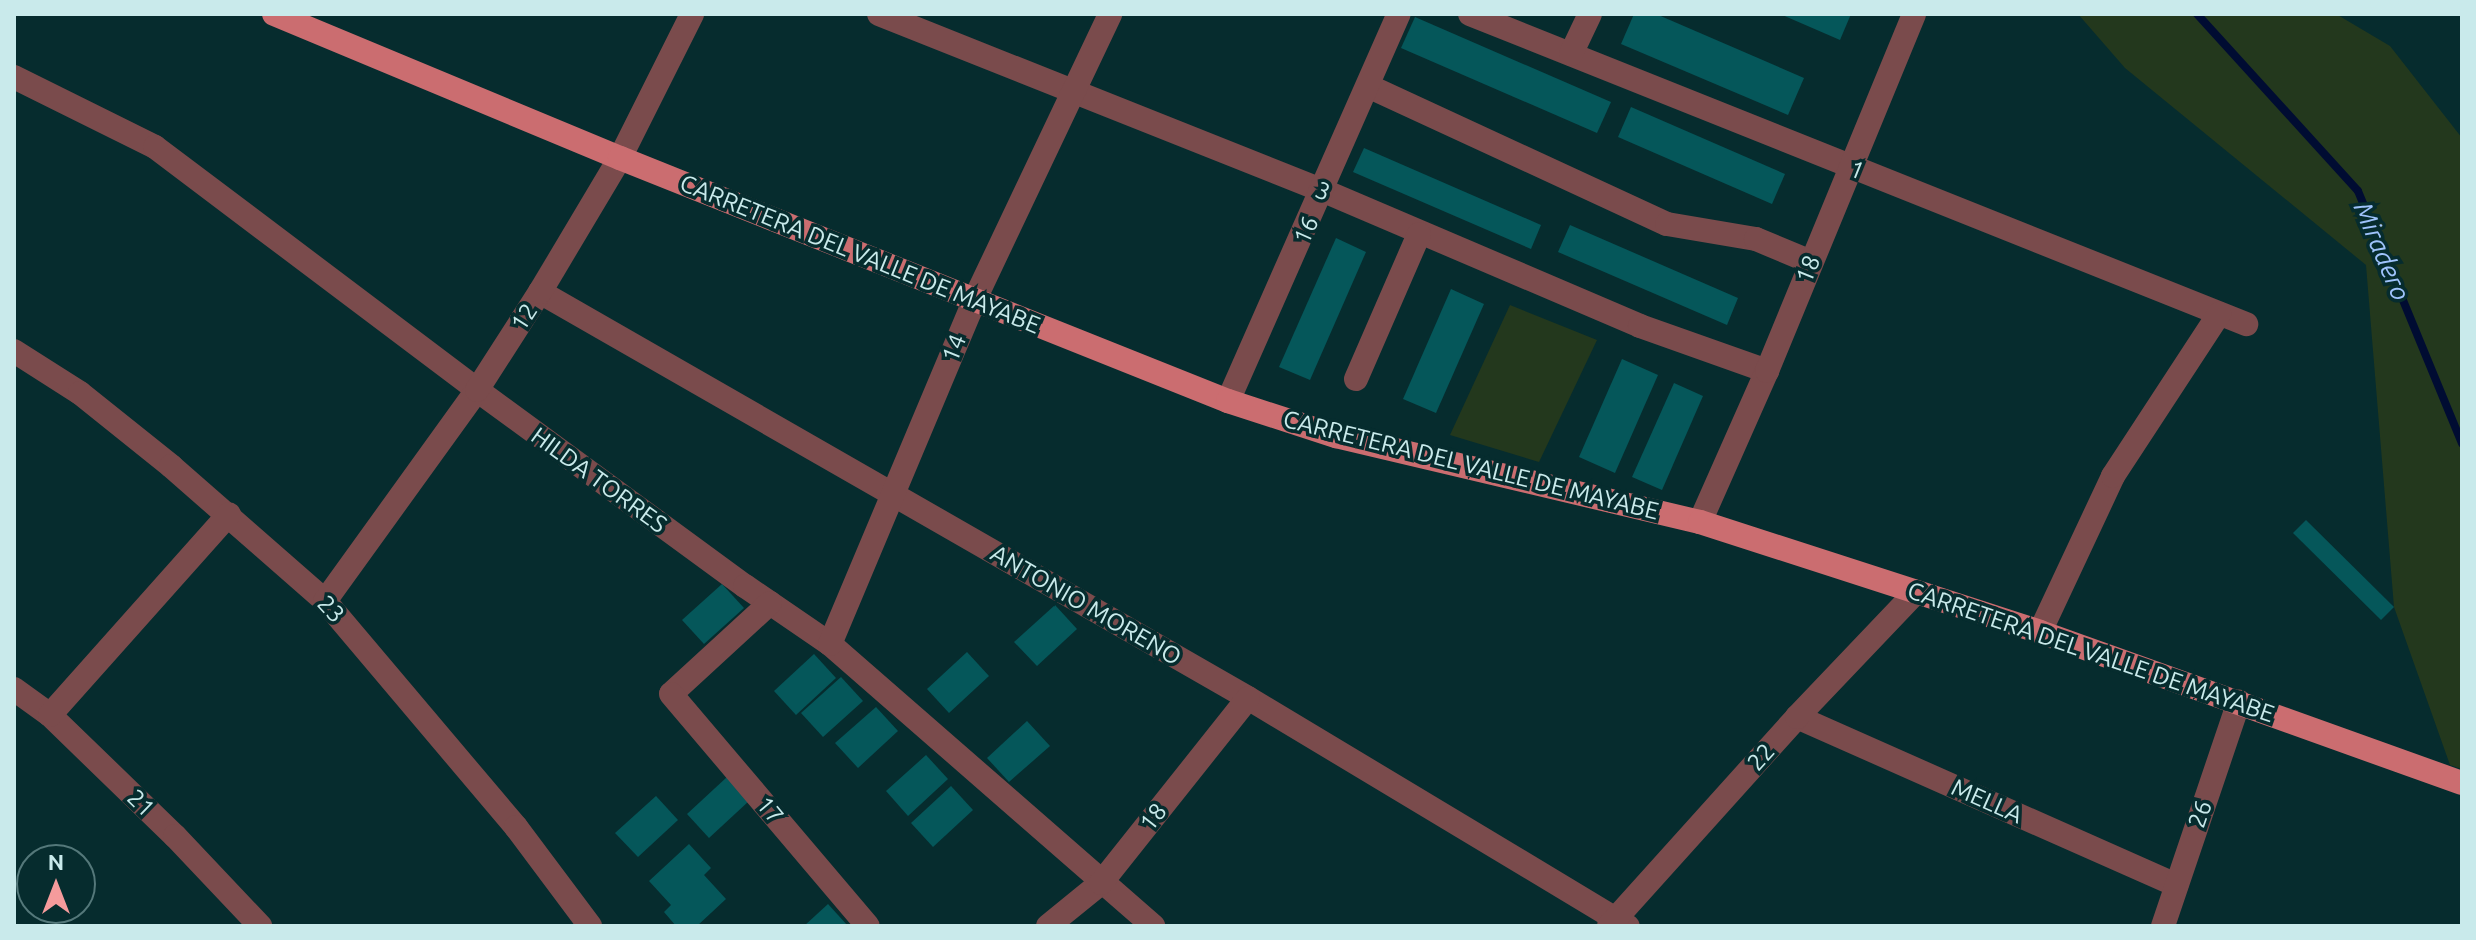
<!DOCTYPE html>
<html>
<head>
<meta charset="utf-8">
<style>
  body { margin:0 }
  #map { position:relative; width:2476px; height:940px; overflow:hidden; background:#062c2e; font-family:Ubuntu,sans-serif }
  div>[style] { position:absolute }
  .green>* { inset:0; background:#23381d }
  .stream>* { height:8px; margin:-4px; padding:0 4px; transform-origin:4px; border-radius:4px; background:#000c32 }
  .building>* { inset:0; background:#05575a }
  .minor>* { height:24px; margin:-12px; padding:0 12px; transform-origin:12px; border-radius:12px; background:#7a4b4c }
  .major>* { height:24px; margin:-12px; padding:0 12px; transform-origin:12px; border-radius:12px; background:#cb6d70 }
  span { translate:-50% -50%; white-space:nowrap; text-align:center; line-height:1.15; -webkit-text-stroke:7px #062c2e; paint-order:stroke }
  .street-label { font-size:24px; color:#c9eaeb }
  .water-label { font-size:26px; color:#9fc3fb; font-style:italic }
  .frame { position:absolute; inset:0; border:16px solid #c9eaeb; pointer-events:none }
  .north { position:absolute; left:16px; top:844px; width:80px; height:80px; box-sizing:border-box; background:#062c2e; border:2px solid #54787a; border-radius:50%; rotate:0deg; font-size:22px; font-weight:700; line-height:32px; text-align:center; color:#c9eaeb }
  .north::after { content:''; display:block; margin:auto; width:28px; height:36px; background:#f59b9c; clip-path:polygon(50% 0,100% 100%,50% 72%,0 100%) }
</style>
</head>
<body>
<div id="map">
  <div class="green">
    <i style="clip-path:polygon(2078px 14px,2336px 14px,2390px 46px,2462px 138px,2462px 769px,2450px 765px,2394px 607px,2366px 265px,2125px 68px)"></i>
    <i style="clip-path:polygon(1510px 305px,1597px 340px,1539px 462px,1450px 435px)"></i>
  </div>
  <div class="stream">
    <i style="left:2197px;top:14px;width:239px;rotate:47.7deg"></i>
    <i style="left:2358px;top:191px;width:273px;rotate:67.6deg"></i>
  </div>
  <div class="building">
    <i style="clip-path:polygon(1634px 14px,1656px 14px,1804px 78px,1788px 115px,1621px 44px)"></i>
    <i style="clip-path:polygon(1780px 14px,1851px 14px,1840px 40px)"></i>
    <i style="clip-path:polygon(1415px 17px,1611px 102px,1597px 133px,1401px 48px)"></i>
    <i style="clip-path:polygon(1631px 107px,1785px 174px,1772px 204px,1618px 137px)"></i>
    <i style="clip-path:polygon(1364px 148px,1541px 225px,1531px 249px,1353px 172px)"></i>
    <i style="clip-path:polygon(1570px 225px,1738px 298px,1727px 325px,1558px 252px)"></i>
    <i style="clip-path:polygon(1336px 238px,1366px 252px,1310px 380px,1279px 367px)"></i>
    <i style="clip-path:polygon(1451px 289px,1484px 304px,1436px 413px,1403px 399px)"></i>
    <i style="clip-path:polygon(1622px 359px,1658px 375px,1615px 473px,1579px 457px)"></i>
    <i style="clip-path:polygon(1674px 383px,1703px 396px,1662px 490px,1632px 477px)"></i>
    <i style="clip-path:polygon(2306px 520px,2394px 607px,2381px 620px,2293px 533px)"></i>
    <i style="clip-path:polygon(722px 584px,744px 608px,704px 644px,682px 620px)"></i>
    <i style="clip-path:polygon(1055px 605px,1077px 629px,1037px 666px,1014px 642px)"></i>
    <i style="clip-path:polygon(967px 652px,989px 676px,949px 713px,927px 689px)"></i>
    <i style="clip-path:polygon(814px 654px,836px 678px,796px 715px,774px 691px)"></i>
    <i style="clip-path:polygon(841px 677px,863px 701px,823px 737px,801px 713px)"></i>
    <i style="clip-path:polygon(876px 707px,898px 731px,858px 768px,835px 743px)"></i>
    <i style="clip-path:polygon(1027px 721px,1050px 746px,1009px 782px,987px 758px)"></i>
    <i style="clip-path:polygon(926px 755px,948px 779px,908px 816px,886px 791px)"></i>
    <i style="clip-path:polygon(727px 777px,749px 801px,709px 838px,687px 814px)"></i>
    <i style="clip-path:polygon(951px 786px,973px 810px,933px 847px,911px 823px)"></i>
    <i style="clip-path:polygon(656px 796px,678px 820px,638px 857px,615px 833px)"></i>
    <i style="clip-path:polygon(689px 844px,711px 868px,704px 875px,726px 899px,697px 926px,676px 926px,664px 912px,671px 905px,649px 881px)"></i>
    <i style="clip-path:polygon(828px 904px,848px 926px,804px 926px)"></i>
  </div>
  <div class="minor">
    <i style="left:879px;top:14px;width:479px;rotate:21.7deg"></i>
    <i style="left:1324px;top:191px;width:344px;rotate:23.1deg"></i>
    <i style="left:1640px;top:326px;width:135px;rotate:19.5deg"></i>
    <i style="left:1470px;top:14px;width:836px;rotate:21.78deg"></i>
    <i style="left:1571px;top:54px;width:44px;rotate:-64.6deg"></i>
    <i style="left:14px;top:77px;width:157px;rotate:26.4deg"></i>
    <i style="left:155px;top:147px;width:403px;rotate:37deg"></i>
    <i style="left:477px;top:390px;width:332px;rotate:36.2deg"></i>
    <i style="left:745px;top:586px;width:103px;rotate:34.3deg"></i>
    <i style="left:830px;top:644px;width:429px;rotate:41.1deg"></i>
    <i style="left:1368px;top:86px;width:329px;rotate:24.8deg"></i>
    <i style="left:1667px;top:224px;width:90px;rotate:9.6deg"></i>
    <i style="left:1756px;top:239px;width:60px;rotate:22.7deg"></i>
    <i style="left:540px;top:292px;width:816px;rotate:29.83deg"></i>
    <i style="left:1248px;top:698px;width:443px;rotate:31deg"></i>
    <i style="left:14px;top:351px;width:78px;rotate:32.5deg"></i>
    <i style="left:80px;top:393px;width:117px;rotate:38.7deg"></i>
    <i style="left:171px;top:466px;width:205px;rotate:41.2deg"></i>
    <i style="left:325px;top:601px;width:296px;rotate:49.8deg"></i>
    <i style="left:516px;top:827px;width:124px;rotate:53.2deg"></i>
    <i style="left:1356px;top:379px;width:158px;rotate:-66.5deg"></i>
    <i style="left:1228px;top:401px;width:423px;rotate:-66.2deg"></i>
    <i style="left:1700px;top:522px;width:165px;rotate:-66.1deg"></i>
    <i style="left:1767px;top:371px;width:386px;rotate:-67.6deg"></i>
    <i style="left:325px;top:601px;width:260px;rotate:-54.2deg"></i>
    <i style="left:477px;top:390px;width:117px;rotate:-57.3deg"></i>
    <i style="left:540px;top:292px;width:156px;rotate:-59.2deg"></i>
    <i style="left:620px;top:158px;width:161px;rotate:-63.4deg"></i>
    <i style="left:770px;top:603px;width:134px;rotate:137.4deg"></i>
    <i style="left:671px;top:694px;width:304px;rotate:49.7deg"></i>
    <i style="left:2040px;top:632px;width:172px;rotate:-64.9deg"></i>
    <i style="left:2113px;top:476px;width:194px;rotate:-56.8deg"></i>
    <i style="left:830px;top:644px;width:372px;rotate:-67.2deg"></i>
    <i style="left:974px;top:301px;width:318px;rotate:-64.6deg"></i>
    <i style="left:14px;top:689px;width:44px;rotate:35.8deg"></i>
    <i style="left:50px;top:715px;width:174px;rotate:44.1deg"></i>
    <i style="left:175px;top:836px;width:124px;rotate:46.6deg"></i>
    <i style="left:50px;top:715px;width:269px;rotate:-48.3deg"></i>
    <i style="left:1797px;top:717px;width:415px;rotate:23.9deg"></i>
    <i style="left:1048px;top:926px;width:68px;rotate:-39.1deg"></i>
    <i style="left:1101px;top:883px;width:236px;rotate:-51.5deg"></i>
    <i style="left:1609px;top:926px;width:281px;rotate:-48deg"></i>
    <i style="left:1797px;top:717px;width:173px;rotate:-46.4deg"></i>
    <i style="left:2163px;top:926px;width:237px;rotate:-71.3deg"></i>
  </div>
  <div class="major">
    <i style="left:274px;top:14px;width:375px;rotate:22.6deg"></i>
    <i style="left:620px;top:158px;width:655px;rotate:21.79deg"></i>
    <i style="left:1228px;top:401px;width:114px;rotate:18deg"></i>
    <i style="left:1336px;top:436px;width:374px;rotate:13.3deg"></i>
    <i style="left:1700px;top:522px;width:357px;rotate:17.9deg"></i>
    <i style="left:2040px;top:632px;width:448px;rotate:19.7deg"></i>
  </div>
  <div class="street-label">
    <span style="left:1857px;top:170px;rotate:22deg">1</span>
    <span style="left:1323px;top:191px;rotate:23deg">3</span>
    <span style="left:1306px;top:230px;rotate:-66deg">16</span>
    <span style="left:860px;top:254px;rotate:22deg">CARRETERA DEL VALLE DE MAYABE</span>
    <span style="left:1808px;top:269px;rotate:-68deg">18</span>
    <span style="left:524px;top:317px;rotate:-57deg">12</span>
    <span style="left:954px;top:348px;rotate:-68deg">14</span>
    <span style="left:1471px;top:465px;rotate:14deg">CARRETERA DEL VALLE DE MAYABE</span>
    <span style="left:599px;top:480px;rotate:36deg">HILDA TORRES</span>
    <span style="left:1086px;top:605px;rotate:30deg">ANTONIO MORENO</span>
    <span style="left:331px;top:609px;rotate:47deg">23</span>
    <span style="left:2091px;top:652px;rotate:19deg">CARRETERA DEL VALLE DE MAYABE</span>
    <span style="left:1761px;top:757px;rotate:-48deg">22</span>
    <span style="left:1987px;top:801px;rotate:24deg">MELLA</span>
    <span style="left:141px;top:803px;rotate:44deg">21</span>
    <span style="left:770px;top:810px;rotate:50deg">17</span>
    <span style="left:2200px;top:814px;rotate:-71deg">26</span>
    <span style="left:1153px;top:817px;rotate:-52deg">18</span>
  </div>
  <div class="water-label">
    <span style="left:2382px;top:251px;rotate:67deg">Miradero</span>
  </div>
  <div class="frame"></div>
  <div class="north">N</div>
</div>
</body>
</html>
